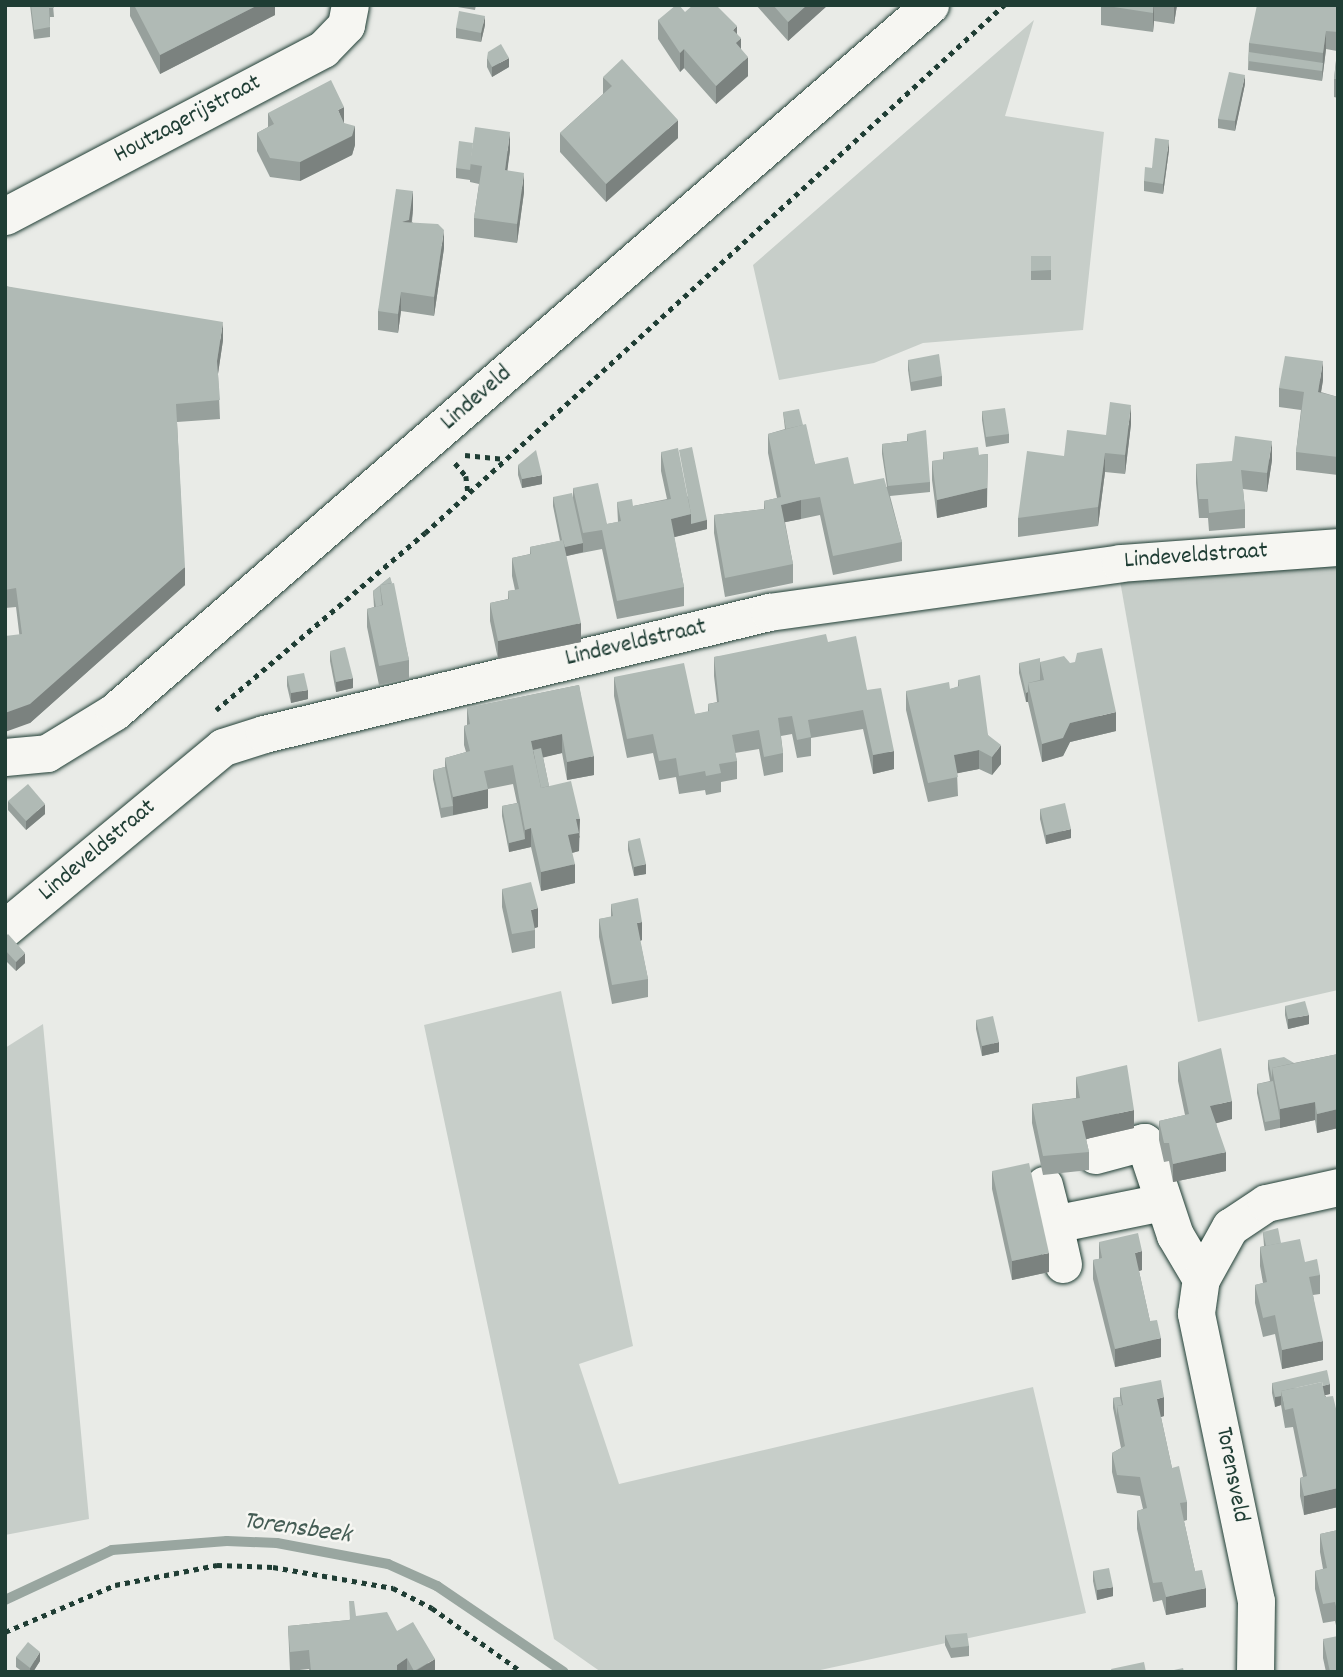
<!DOCTYPE html>
<html>
<head>
<meta charset="utf-8">
<style>
  body { margin:0 }
  #map { position:relative; width:1343px; height:1677px; overflow:hidden; background:#e9ebe7; font-family:Dekko,sans-serif }
  div>[style] { position:absolute }
  .green>* { inset:0; background:#c7cec9 }
  .stream>* { height:10px; margin:-5px; padding:0 5px; transform-origin:5px; border-radius:5px; background:#99a6a0 }
  .path>* { height:4.5px; margin-top:-2.25px; transform-origin:0; background:repeating-linear-gradient(90deg,#1f3d34 0 5px,transparent 0 10px) }
  .roads { filter:drop-shadow(0 0 2px #1f3d34) drop-shadow(0 0 2px #1f3d34) }
  .street>* { height:37px; margin:-18.5px; padding:0 18.5px; transform-origin:18.5px; border-radius:18.5px; background:#f6f6f2 }
  .wall>* { inset:0; background:#97a09c }
  .shaded-wall>* { inset:0; background:#7b827f }
  .building>* { inset:0; background:#b0bab5 }
  span { translate:-50% -50%; white-space:nowrap; text-align:center; line-height:1.15; -webkit-text-stroke:5px #f6f6f2; paint-order:stroke }
  .street-label { font-size:24px; color:#1f3d34 }
  .water-label { font-size:26px; color:#445c54; font-style:italic }
  .frame { position:absolute; inset:0; border:7px solid #1f3d34; pointer-events:none }
</style>
</head>
<body>
<div id="map">
  <div class="green">
    <i style="clip-path:polygon(1034px 20px,1005px 116px,1104px 132px,1083px 330px,923px 343px,874px 363px,779px 380px,753px 265px)"></i>
    <i style="clip-path:polygon(1338px 558px,1338px 990px,1198px 1022px,1119px 575px)"></i>
    <i style="clip-path:polygon(561px 991px,633px 1346px,579px 1364px,619px 1484px,1033px 1387px,1086px 1613px,811px 1672px,601px 1672px,554px 1639px,424px 1025px)"></i>
    <i style="clip-path:polygon(43px 1024px,89px 1519px,5px 1535px,5px 1048px)"></i>
  </div>
  <div class="stream">
    <i style="left:5px;top:1600px;width:118px;rotate:-25deg"></i>
    <i style="left:112px;top:1550px;width:115px;rotate:-4.5deg"></i>
    <i style="left:227px;top:1541px;width:50px;rotate:2.3deg"></i>
    <i style="left:277px;top:1543px;width:113px;rotate:10.7deg"></i>
    <i style="left:388px;top:1564px;width:54px;rotate:24.2deg"></i>
    <i style="left:437px;top:1586px;width:153px;rotate:34.1deg"></i>
  </div>
  <div class="path">
    <i style="left:465px;top:455px;width:40px;rotate:5.7deg"></i>
    <i style="left:455px;top:463px;width:17px;rotate:50deg"></i>
    <i style="left:466px;top:476px;width:17px;rotate:83deg"></i>
    <i style="left:216px;top:710px;width:274px;rotate:-40.3deg"></i>
    <i style="left:425px;top:533px;width:784px;rotate:-42.36deg"></i>
    <i style="left:5px;top:1632px;width:120px;rotate:-23.1deg"></i>
    <i style="left:115px;top:1585px;width:104px;rotate:-11.1deg"></i>
    <i style="left:217px;top:1565px;width:56px;rotate:2deg"></i>
    <i style="left:273px;top:1567px;width:122px;rotate:9.9deg"></i>
    <i style="left:393px;top:1588px;width:44px;rotate:27.1deg"></i>
    <i style="left:432px;top:1608px;width:110px;rotate:35.4deg"></i>
  </div>
  <div class="roads">
    <div class="street">
      <i style="left:5px;top:216px;width:359px;rotate:-27.7deg"></i>
      <i style="left:323px;top:49px;width:33px;rotate:-46deg"></i>
      <i style="left:346px;top:25px;width:20px;rotate:-79deg"></i>
      <i style="left:5px;top:757px;width:42px;rotate:-5.4deg"></i>
      <i style="left:47px;top:753px;width:79px;rotate:-31.5deg"></i>
      <i style="left:114px;top:712px;width:1080px;rotate:-40.91deg"></i>
      <i style="left:5px;top:928px;width:283px;rotate:-39.7deg"></i>
      <i style="left:223px;top:747px;width:43px;rotate:-17.6deg"></i>
      <i style="left:264px;top:734px;width:520px;rotate:-13.58deg"></i>
      <i style="left:769px;top:612px;width:354px;rotate:-7.9deg"></i>
      <i style="left:1120px;top:563px;width:219px;rotate:-4.2deg"></i>
      <i style="left:1095px;top:1155px;width:51px;rotate:-14.9deg"></i>
      <i style="left:1144px;top:1142px;width:98px;rotate:71.6deg"></i>
      <i style="left:1175px;top:1235px;width:51px;rotate:59.4deg"></i>
      <i style="left:1044px;top:1185px;width:40px;rotate:75.6deg"></i>
      <i style="left:1063px;top:1264px;width:41px;rotate:-102.7deg"></i>
      <i style="left:1054px;top:1224px;width:110px;rotate:-11.5deg"></i>
      <i style="left:1255px;top:1672px;width:71px;rotate:-89.2deg"></i>
      <i style="left:1256px;top:1601px;width:294px;rotate:-101.8deg"></i>
      <i style="left:1196px;top:1313px;width:34px;rotate:-82deg"></i>
      <i style="left:1201px;top:1279px;width:60px;rotate:-60.9deg"></i>
      <i style="left:1230px;top:1227px;width:43px;rotate:-33.7deg"></i>
      <i style="left:1266px;top:1203px;width:74px;rotate:-12.5deg"></i>
    </div>
  </div>
  <div class="wall">
    <i style="clip-path:polygon(30px 5px,53px 5px,54px 17px,50px 17px,50px 37px,34px 39px)"></i>
    <i style="clip-path:polygon(130px 5px,275px 5px,275px 15px,160px 74px,130px 16px)"></i>
    <i style="clip-path:polygon(446px 5px,476px 5px,475px 10px)"></i>
    <i style="clip-path:polygon(756px 5px,828px 5px,788px 41px)"></i>
    <i style="clip-path:polygon(1101px 5px,1177px 5px,1174px 24px,1154px 21px,1153px 32px,1101px 25px)"></i>
    <i style="clip-path:polygon(1338px 5px,1338px 98px,1334px 97px,1334px 79px,1337px 51px,1326px 49px,1322px 81px,1248px 70px,1249px 43px)"></i>
    <i style="clip-path:polygon(685px 12px,737px 34px,748px 76px,716px 104px,684px 68px,680px 72px,658px 39px,658px 20px)"></i>
    <i style="clip-path:polygon(485px 25px,481px 42px,456px 38px,456px 28px)"></i>
    <i style="clip-path:polygon(487px 58px,509px 67px,492px 77px,487px 67px)"></i>
    <i style="clip-path:polygon(603px 77px,678px 138px,606px 202px,560px 152px,560px 133px,603px 94px)"></i>
    <i style="clip-path:polygon(1245px 84px,1235px 131px,1218px 128px,1218px 119px)"></i>
    <i style="clip-path:polygon(268px 113px,344px 123px,355px 145px,352px 155px,300px 181px,270px 177px,257px 151px,257px 133px,268px 127px)"></i>
    <i style="clip-path:polygon(510px 150px,507px 170px,524px 192px,517px 243px,474px 237px,474px 218px,479px 184px,470px 182px,470px 180px,456px 178px,456px 168px)"></i>
    <i style="clip-path:polygon(1169px 150px,1163px 194px,1144px 191px,1144px 181px,1152px 168px)"></i>
    <i style="clip-path:polygon(413px 210px,412px 222px,444px 248px,434px 316px,401px 311px,398px 333px,378px 330px,378px 311px)"></i>
    <i style="clip-path:polygon(1031px 256px,1051px 256px,1051px 280px,1031px 280px)"></i>
    <i style="clip-path:polygon(5px 286px,223px 340px,218px 374px,220px 419px,177px 422px,185px 585px,30px 723px,16px 607px,5px 608px)"></i>
    <i style="clip-path:polygon(908px 360px,942px 376px,942px 386px,911px 391px,908px 370px)"></i>
    <i style="clip-path:polygon(1323px 380px,1321px 392px,1338px 397px,1338px 475px,1296px 470px,1296px 452px,1301px 410px,1279px 407px,1279px 388px)"></i>
    <i style="clip-path:polygon(982px 411px,1009px 434px,1009px 443px,986px 447px,982px 420px)"></i>
    <i style="clip-path:polygon(783px 412px,803px 425px,815px 464px,854px 484px,887px 487px,882px 454px,882px 444px,907px 441px,907px 434px,930px 482px,930px 492px,890px 496px,902px 542px,902px 561px,833px 575px,820px 515px,801px 519px,785px 522px,793px 564px,793px 583px,725px 597px,714px 533px,714px 515px,764px 509px,764px 501px,777px 498px,768px 453px,768px 434px,785px 429px)"></i>
    <i style="clip-path:polygon(1131px 424px,1125px 474px,1105px 472px,1098px 526px,1018px 537px,1018px 518px,1064px 456px)"></i>
    <i style="clip-path:polygon(661px 452px,707px 529px,674px 537px,684px 587px,684px 606px,617px 619px,602px 549px,566px 556px,581px 642px,498px 659px,490px 621px,490px 603px,508px 599px,508px 591px,515px 590px,512px 576px,512px 558px,530px 554px,530px 547px,560px 541px,553px 506px,553px 497px,573px 497px,573px 488px,607px 524px,618px 522px,617px 502px,633px 506px,667px 499px,661px 471px)"></i>
    <i style="clip-path:polygon(943px 452px,979px 455px,988px 454px,987px 507px,937px 518px,932px 480px,932px 461px,943px 460px)"></i>
    <i style="clip-path:polygon(1272px 460px,1267px 492px,1243px 489px,1245px 509px,1245px 528px,1209px 531px,1208px 518px,1199px 518px,1196px 483px,1196px 464px)"></i>
    <i style="clip-path:polygon(518px 465px,542px 484px,522px 488px,518px 475px)"></i>
    <i style="clip-path:polygon(390px 577px,409px 660px,409px 679px,379px 685px,367px 627px,367px 609px,374px 607px,373px 591px)"></i>
    <i style="clip-path:polygon(828px 642px,867px 690px,894px 769px,873px 774px,863px 729px,811px 738px,811px 756px,797px 758px,792px 734px,781px 736px,783px 753px,783px 772px,764px 776px,759px 749px,735px 753px,737px 761px,737px 779px,721px 782px,721px 792px,706px 795px,705px 790px,679px 794px,676px 777px,659px 780px,653px 753px,627px 758px,614px 696px,614px 677px,695px 714px,708px 712px,708px 704px,717px 702px,714px 676px,714px 657px)"></i>
    <i style="clip-path:polygon(330px 651px,353px 688px,336px 692px,330px 661px)"></i>
    <i style="clip-path:polygon(1041px 662px,1116px 731px,1070px 742px,1063px 756px,1042px 762px,1028px 702px,1026px 702px,1019px 673px,1019px 663px)"></i>
    <i style="clip-path:polygon(287px 676px,308px 699px,291px 703px,287px 686px)"></i>
    <i style="clip-path:polygon(958px 680px,988px 735px,1001px 764px,992px 775px,979px 769px,957px 773px,958px 796px,928px 802px,906px 710px,906px 691px,950px 689px,958px 687px)"></i>
    <i style="clip-path:polygon(579px 685px,594px 775px,567px 780px,562px 753px,543px 757px,549px 786px,580px 837px,579px 838px,579px 851px,572px 853px,575px 883px,541px 891px,531px 847px,509px 852px,502px 816px,502px 806px,517px 803px,513px 784px,488px 789px,488px 808px,441px 818px,433px 779px,433px 770px,445px 767px,445px 758px,466px 752px,464px 745px,464px 726px,467px 725px,467px 708px)"></i>
    <i style="clip-path:polygon(8px 801px,45px 814px,26px 830px,8px 810px)"></i>
    <i style="clip-path:polygon(1040px 809px,1071px 838px,1046px 844px,1040px 819px)"></i>
    <i style="clip-path:polygon(628px 841px,646px 874px,634px 876px,628px 850px)"></i>
    <i style="clip-path:polygon(502px 889px,538px 927px,535px 928px,535px 948px,512px 953px,502px 907px)"></i>
    <i style="clip-path:polygon(611px 904px,642px 940px,640px 941px,648px 979px,648px 997px,612px 1004px,599px 937px,599px 919px,611px 917px)"></i>
    <i style="clip-path:polygon(5px 937px,25px 963px,16px 971px,5px 960px)"></i>
    <i style="clip-path:polygon(1285px 1006px,1309px 1024px,1288px 1029px,1285px 1015px)"></i>
    <i style="clip-path:polygon(976px 1020px,999px 1052px,982px 1056px,976px 1029px)"></i>
    <i style="clip-path:polygon(1338px 1054px,1338px 1128px,1317px 1133px,1315px 1120px,1265px 1131px,1257px 1093px,1257px 1084px,1270px 1081px,1268px 1069px,1268px 1060px,1294px 1063px)"></i>
    <i style="clip-path:polygon(1178px 1062px,1232px 1119px,1216px 1123px,1226px 1171px,1173px 1182px,1169px 1161px,1164px 1162px,1159px 1140px,1159px 1121px,1185px 1115px,1178px 1081px)"></i>
    <i style="clip-path:polygon(1076px 1077px,1134px 1128px,1086px 1139px,1089px 1152px,1089px 1170px,1043px 1175px,1032px 1123px,1032px 1104px,1076px 1098px)"></i>
    <i style="clip-path:polygon(992px 1171px,1049px 1272px,1012px 1280px,992px 1189px)"></i>
    <i style="clip-path:polygon(1263px 1232px,1281px 1243px,1320px 1275px,1320px 1294px,1313px 1295px,1323px 1360px,1282px 1369px,1275px 1334px,1263px 1337px,1255px 1303px,1255px 1285px,1263px 1283px,1260px 1266px,1260px 1247px,1264px 1246px)"></i>
    <i style="clip-path:polygon(1099px 1242px,1142px 1270px,1139px 1271px,1150px 1321px,1161px 1357px,1115px 1367px,1093px 1279px,1093px 1260px,1099px 1259px)"></i>
    <i style="clip-path:polygon(1272px 1383px,1330px 1394px,1325px 1395px,1338px 1417px,1338px 1507px,1304px 1515px,1300px 1496px,1300px 1478px,1303px 1477px,1293px 1427px,1285px 1428px,1281px 1405px,1275px 1407px,1272px 1393px)"></i>
    <i style="clip-path:polygon(1120px 1388px,1164px 1416px,1161px 1417px,1172px 1468px,1187px 1502px,1187px 1520px,1184px 1521px,1195px 1571px,1206px 1607px,1166px 1615px,1162px 1600px,1153px 1602px,1137px 1529px,1137px 1511px,1143px 1509px,1140px 1496px,1117px 1493px,1112px 1472px,1112px 1453px,1121px 1448px,1113px 1408px,1113px 1398px,1120px 1397px)"></i>
    <i style="clip-path:polygon(1338px 1530px,1338px 1634px,1335px 1621px,1323px 1623px,1315px 1589px,1315px 1571px,1323px 1569px,1320px 1552px,1320px 1534px)"></i>
    <i style="clip-path:polygon(1093px 1571px,1113px 1596px,1097px 1600px,1093px 1581px)"></i>
    <i style="clip-path:polygon(356px 1616px,397px 1631px,436px 1672px,310px 1672px,309px 1669px,290px 1671px,288px 1626px,349px 1620px)"></i>
    <i style="clip-path:polygon(945px 1635px,969px 1646px,969px 1656px,951px 1658px,945px 1645px)"></i>
    <i style="clip-path:polygon(1323px 1639px,1338px 1672px,1326px 1672px,1323px 1658px)"></i>
    <i style="clip-path:polygon(16px 1657px,40px 1661px,33px 1672px,23px 1672px,16px 1667px)"></i>
  </div>
  <div class="shaded-wall">
    <i style="clip-path:polygon(258px 5px,275px 5px,275px 15px,160px 74px,160px 55px)"></i>
    <i style="clip-path:polygon(807px 5px,828px 5px,788px 41px,788px 22px)"></i>
    <i style="clip-path:polygon(1154px 5px,1154px 21px,1153px 32px,1153px 13px)"></i>
    <i style="clip-path:polygon(1174px 5px,1177px 5px,1174px 24px)"></i>
    <i style="clip-path:polygon(485px 16px,485px 25px,481px 42px,481px 33px)"></i>
    <i style="clip-path:polygon(737px 26px,737px 42px,741px 38px,741px 57px,736px 62px,733px 30px)"></i>
    <i style="clip-path:polygon(1326px 31px,1326px 49px,1322px 81px,1323px 53px)"></i>
    <i style="clip-path:polygon(684px 49px,684px 68px,680px 72px,680px 53px)"></i>
    <i style="clip-path:polygon(748px 57px,748px 76px,716px 104px,716px 86px)"></i>
    <i style="clip-path:polygon(509px 58px,509px 67px,492px 77px,492px 67px)"></i>
    <i style="clip-path:polygon(1245px 75px,1245px 84px,1235px 131px,1235px 121px)"></i>
    <i style="clip-path:polygon(344px 107px,344px 126px,338px 110px)"></i>
    <i style="clip-path:polygon(678px 120px,678px 138px,606px 202px,606px 184px)"></i>
    <i style="clip-path:polygon(355px 126px,355px 145px,352px 155px,300px 181px,300px 162px)"></i>
    <i style="clip-path:polygon(510px 132px,510px 150px,505px 189px,505px 170px)"></i>
    <i style="clip-path:polygon(1169px 140px,1169px 150px,1163px 194px,1163px 184px)"></i>
    <i style="clip-path:polygon(524px 173px,524px 192px,517px 243px,517px 224px)"></i>
    <i style="clip-path:polygon(413px 191px,413px 210px,409px 239px,402px 222px)"></i>
    <i style="clip-path:polygon(444px 230px,444px 248px,434px 316px,434px 297px)"></i>
    <i style="clip-path:polygon(401px 292px,401px 311px,398px 333px,398px 314px)"></i>
    <i style="clip-path:polygon(223px 322px,223px 340px,217px 380px,217px 361px)"></i>
    <i style="clip-path:polygon(1323px 361px,1323px 380px,1318px 410px,1318px 392px)"></i>
    <i style="clip-path:polygon(1131px 405px,1131px 424px,1125px 474px,1125px 455px)"></i>
    <i style="clip-path:polygon(1272px 441px,1272px 460px,1267px 492px,1267px 473px)"></i>
    <i style="clip-path:polygon(1105px 453px,1105px 472px,1098px 526px,1098px 507px)"></i>
    <i style="clip-path:polygon(542px 475px,542px 484px,522px 488px,522px 479px)"></i>
    <i style="clip-path:polygon(987px 488px,987px 507px,937px 518px,937px 500px)"></i>
    <i style="clip-path:polygon(801px 500px,801px 519px,781px 523px,781px 505px)"></i>
    <i style="clip-path:polygon(691px 514px,707px 520px,707px 529px,671px 538px,671px 519px)"></i>
    <i style="clip-path:polygon(583px 543px,583px 552px,563px 557px,563px 547px)"></i>
    <i style="clip-path:polygon(185px 567px,185px 585px,30px 723px,5px 732px,5px 713px)"></i>
    <i style="clip-path:polygon(581px 623px,581px 642px,498px 659px,498px 641px)"></i>
    <i style="clip-path:polygon(353px 678px,353px 688px,336px 692px,336px 682px)"></i>
    <i style="clip-path:polygon(308px 690px,308px 699px,291px 703px,291px 693px)"></i>
    <i style="clip-path:polygon(1028px 692px,1028px 702px,1026px 702px,1026px 693px)"></i>
    <i style="clip-path:polygon(1116px 712px,1116px 731px,1070px 742px,1063px 756px,1042px 762px,1042px 744px,1070px 723px)"></i>
    <i style="clip-path:polygon(562px 734px,562px 753px,533px 760px,531px 741px)"></i>
    <i style="clip-path:polygon(1001px 745px,1001px 764px,992px 775px,992px 757px)"></i>
    <i style="clip-path:polygon(979px 750px,979px 769px,954px 774px,954px 755px)"></i>
    <i style="clip-path:polygon(894px 751px,894px 769px,873px 774px,873px 755px)"></i>
    <i style="clip-path:polygon(594px 756px,594px 775px,567px 780px,567px 762px)"></i>
    <i style="clip-path:polygon(488px 789px,488px 808px,453px 815px,453px 797px)"></i>
    <i style="clip-path:polygon(45px 804px,45px 814px,26px 830px,26px 821px)"></i>
    <i style="clip-path:polygon(576px 819px,580px 819px,579px 851px,568px 854px,568px 835px)"></i>
    <i style="clip-path:polygon(531px 828px,531px 847px,509px 852px,509px 843px,525px 839px,525px 830px)"></i>
    <i style="clip-path:polygon(1071px 829px,1071px 838px,1046px 844px,1046px 835px)"></i>
    <i style="clip-path:polygon(575px 864px,575px 883px,541px 891px,541px 872px)"></i>
    <i style="clip-path:polygon(646px 864px,646px 874px,634px 876px,634px 867px)"></i>
    <i style="clip-path:polygon(538px 908px,538px 927px,531px 929px,531px 910px)"></i>
    <i style="clip-path:polygon(642px 922px,642px 940px,637px 942px,637px 923px)"></i>
    <i style="clip-path:polygon(25px 953px,25px 963px,16px 971px,16px 962px)"></i>
    <i style="clip-path:polygon(1309px 1015px,1309px 1024px,1288px 1029px,1288px 1019px)"></i>
    <i style="clip-path:polygon(999px 1042px,999px 1052px,982px 1056px,982px 1046px)"></i>
    <i style="clip-path:polygon(1232px 1101px,1232px 1119px,1210px 1125px,1210px 1106px)"></i>
    <i style="clip-path:polygon(1315px 1102px,1315px 1120px,1280px 1128px,1280px 1109px)"></i>
    <i style="clip-path:polygon(1338px 1109px,1338px 1128px,1317px 1133px,1317px 1114px)"></i>
    <i style="clip-path:polygon(1134px 1110px,1134px 1128px,1082px 1140px,1082px 1121px)"></i>
    <i style="clip-path:polygon(1226px 1152px,1226px 1171px,1173px 1182px,1173px 1164px)"></i>
    <i style="clip-path:polygon(1142px 1251px,1142px 1270px,1135px 1272px,1135px 1253px)"></i>
    <i style="clip-path:polygon(1049px 1253px,1049px 1272px,1012px 1280px,1012px 1261px)"></i>
    <i style="clip-path:polygon(1161px 1338px,1161px 1357px,1115px 1367px,1115px 1349px)"></i>
    <i style="clip-path:polygon(1323px 1341px,1323px 1360px,1282px 1369px,1282px 1350px)"></i>
    <i style="clip-path:polygon(1330px 1384px,1330px 1394px,1284px 1405px,1282px 1396px)"></i>
    <i style="clip-path:polygon(1281px 1396px,1281px 1405px,1275px 1407px,1275px 1397px)"></i>
    <i style="clip-path:polygon(1164px 1397px,1164px 1416px,1157px 1418px,1157px 1399px)"></i>
    <i style="clip-path:polygon(1338px 1488px,1338px 1507px,1304px 1515px,1304px 1496px)"></i>
    <i style="clip-path:polygon(1113px 1587px,1113px 1596px,1097px 1600px,1097px 1590px)"></i>
    <i style="clip-path:polygon(1206px 1588px,1206px 1607px,1166px 1615px,1166px 1597px)"></i>
    <i style="clip-path:polygon(40px 1652px,40px 1661px,33px 1672px,30px 1672px,30px 1668px)"></i>
    <i style="clip-path:polygon(407px 1658px,407px 1672px,397px 1672px,397px 1665px)"></i>
    <i style="clip-path:polygon(435px 1659px,435px 1672px,414px 1672px)"></i>
  </div>
  <div class="building">
    <i style="clip-path:polygon(31px 5px,53px 5px,54px 8px,49px 8px,50px 27px,34px 30px)"></i>
    <i style="clip-path:polygon(134px 5px,258px 5px,160px 55px)"></i>
    <i style="clip-path:polygon(676px 5px,679px 5px,685px 12px,693px 5px,716px 5px,737px 26px,733px 30px,741px 38px,736px 43px,748px 57px,716px 86px,684px 49px,680px 53px,658px 20px)"></i>
    <i style="clip-path:polygon(773px 5px,807px 5px,788px 22px)"></i>
    <i style="clip-path:polygon(1101px 5px,1153px 5px,1153px 13px)"></i>
    <i style="clip-path:polygon(1257px 5px,1338px 5px,1338px 32px,1326px 31px,1323px 53px,1249px 43px)"></i>
    <i style="clip-path:polygon(459px 11px,485px 16px,481px 33px,456px 28px)"></i>
    <i style="clip-path:polygon(501px 44px,509px 58px,492px 67px,487px 58px,488px 52px)"></i>
    <i style="clip-path:polygon(1338px 45px,1338px 79px,1334px 79px)"></i>
    <i style="clip-path:polygon(1249px 52px,1323px 63px,1322px 71px,1248px 61px)"></i>
    <i style="clip-path:polygon(622px 59px,678px 120px,606px 184px,560px 133px,612px 86px,603px 77px)"></i>
    <i style="clip-path:polygon(1229px 72px,1245px 75px,1235px 121px,1218px 119px)"></i>
    <i style="clip-path:polygon(331px 80px,344px 107px,338px 110px,344px 123px,355px 126px,352px 136px,300px 162px,270px 158px,257px 133px,274px 124px,268px 113px)"></i>
    <i style="clip-path:polygon(475px 127px,510px 132px,505px 170px,524px 173px,517px 224px,474px 218px,482px 166px,470px 164px)"></i>
    <i style="clip-path:polygon(1155px 138px,1169px 140px,1163px 184px,1144px 181px,1145px 167px,1152px 168px)"></i>
    <i style="clip-path:polygon(459px 141px,473px 143px,470px 170px,456px 168px)"></i>
    <i style="clip-path:polygon(396px 189px,413px 191px,409px 220px,402px 222px,438px 224px,444px 230px,434px 297px,401px 292px,398px 314px,378px 311px)"></i>
    <i style="clip-path:polygon(1031px 256px,1051px 256px,1051px 270px,1031px 271px)"></i>
    <i style="clip-path:polygon(5px 286px,223px 322px,217px 361px,220px 400px,176px 404px,185px 567px,30px 704px,5px 713px,5px 636px,22px 634px,16px 588px,5px 590px)"></i>
    <i style="clip-path:polygon(939px 354px,942px 376px,911px 382px,908px 360px)"></i>
    <i style="clip-path:polygon(1285px 356px,1323px 361px,1318px 392px,1338px 397px,1338px 457px,1296px 452px,1304px 392px,1279px 388px)"></i>
    <i style="clip-path:polygon(1110px 402px,1131px 405px,1125px 455px,1105px 453px,1098px 507px,1018px 518px,1027px 451px,1064px 456px,1067px 430px,1106px 435px)"></i>
    <i style="clip-path:polygon(1005px 408px,1009px 434px,986px 437px,982px 411px)"></i>
    <i style="clip-path:polygon(799px 409px,803px 425px,786px 429px,783px 412px)"></i>
    <i style="clip-path:polygon(806px 424px,815px 464px,848px 457px,854px 484px,884px 478px,902px 542px,833px 556px,820px 497px,801px 500px,781px 505px,793px 564px,725px 578px,714px 515px,765px 509px,764px 501px,781px 497px,768px 434px)"></i>
    <i style="clip-path:polygon(926px 430px,930px 482px,888px 486px,882px 444px,908px 441px,907px 434px)"></i>
    <i style="clip-path:polygon(1235px 436px,1272px 441px,1267px 473px,1241px 470px,1245px 509px,1209px 513px,1208px 499px,1199px 499px,1196px 464px,1232px 461px)"></i>
    <i style="clip-path:polygon(692px 447px,707px 520px,691px 524px,691px 514px,679px 450px)"></i>
    <i style="clip-path:polygon(978px 447px,979px 455px,988px 454px,987px 488px,937px 500px,932px 461px,944px 459px,943px 452px)"></i>
    <i style="clip-path:polygon(678px 448px,691px 514px,671px 519px,684px 587px,617px 601px,602px 530px,583px 533px,573px 488px,598px 483px,607px 524px,621px 521px,617px 502px,632px 499px,633px 506px,671px 499px,661px 452px)"></i>
    <i style="clip-path:polygon(536px 450px,542px 475px,522px 479px,518px 465px)"></i>
    <i style="clip-path:polygon(572px 493px,583px 543px,565px 547px,563px 540px,562px 540px,553px 497px)"></i>
    <i style="clip-path:polygon(563px 540px,581px 623px,498px 641px,490px 603px,509px 599px,508px 591px,519px 589px,512px 558px,531px 554px,530px 547px)"></i>
    <i style="clip-path:polygon(390px 577px,392px 583px,380px 585px)"></i>
    <i style="clip-path:polygon(394px 583px,409px 660px,379px 666px,367px 609px,383px 605px,380px 585px)"></i>
    <i style="clip-path:polygon(380px 586px,382px 605px,376px 607px,373px 591px)"></i>
    <i style="clip-path:polygon(826px 634px,828px 642px,856px 636px,867px 690px,881px 688px,894px 751px,873px 755px,863px 710px,808px 720px,811px 737px,797px 740px,792px 716px,778px 718px,783px 753px,764px 757px,759px 730px,732px 735px,737px 761px,719px 764px,721px 773px,706px 776px,705px 771px,679px 776px,676px 758px,659px 761px,653px 734px,627px 739px,614px 677px,684px 663px,695px 714px,709px 711px,708px 704px,719px 702px,714px 657px)"></i>
    <i style="clip-path:polygon(345px 647px,353px 678px,336px 682px,330px 651px)"></i>
    <i style="clip-path:polygon(1102px 648px,1116px 712px,1070px 723px,1063px 738px,1042px 744px,1028px 683px,1044px 680px,1040px 662px,1064px 656px,1070px 663px,1075px 662px,1077px 653px)"></i>
    <i style="clip-path:polygon(1040px 658px,1040px 680px,1028px 683px,1028px 692px,1026px 693px,1019px 663px)"></i>
    <i style="clip-path:polygon(304px 673px,308px 690px,291px 693px,287px 676px)"></i>
    <i style="clip-path:polygon(980px 675px,988px 735px,1001px 745px,992px 757px,979px 750px,954px 755px,958px 777px,928px 783px,906px 691px,949px 682px,950px 689px,959px 686px,958px 680px)"></i>
    <i style="clip-path:polygon(579px 685px,594px 756px,567px 762px,562px 734px,531px 741px,541px 788px,571px 781px,580px 819px,576px 819px,579px 833px,568px 835px,575px 864px,541px 872px,531px 828px,525px 830px,513px 765px,484px 771px,488px 789px,453px 797px,445px 758px,470px 751px,464px 726px,470px 724px,467px 708px)"></i>
    <i style="clip-path:polygon(541px 748px,549px 786px,541px 788px,533px 750px)"></i>
    <i style="clip-path:polygon(445px 767px,453px 806px,441px 808px,433px 770px)"></i>
    <i style="clip-path:polygon(28px 784px,45px 804px,26px 821px,8px 801px)"></i>
    <i style="clip-path:polygon(518px 803px,525px 839px,509px 843px,502px 806px)"></i>
    <i style="clip-path:polygon(1065px 803px,1071px 829px,1046px 835px,1040px 809px)"></i>
    <i style="clip-path:polygon(640px 838px,646px 864px,634px 867px,628px 841px)"></i>
    <i style="clip-path:polygon(531px 882px,538px 908px,531px 910px,535px 930px,512px 934px,502px 889px)"></i>
    <i style="clip-path:polygon(638px 898px,642px 922px,637px 923px,648px 979px,612px 985px,599px 919px,613px 916px,611px 904px)"></i>
    <i style="clip-path:polygon(8px 934px,25px 953px,16px 962px,5px 950px,5px 937px)"></i>
    <i style="clip-path:polygon(1305px 1001px,1309px 1015px,1288px 1019px,1285px 1006px)"></i>
    <i style="clip-path:polygon(993px 1016px,999px 1042px,982px 1046px,976px 1020px)"></i>
    <i style="clip-path:polygon(1221px 1048px,1232px 1101px,1210px 1106px,1226px 1152px,1173px 1164px,1169px 1143px,1164px 1143px,1159px 1121px,1189px 1114px,1178px 1062px)"></i>
    <i style="clip-path:polygon(1338px 1054px,1338px 1109px,1317px 1114px,1315px 1102px,1280px 1109px,1272px 1068px)"></i>
    <i style="clip-path:polygon(1284px 1057px,1294px 1063px,1272px 1068px,1272px 1078px,1268px 1060px)"></i>
    <i style="clip-path:polygon(1127px 1065px,1134px 1110px,1082px 1121px,1089px 1152px,1043px 1156px,1032px 1104px,1080px 1098px,1076px 1077px)"></i>
    <i style="clip-path:polygon(1273px 1081px,1280px 1119px,1265px 1122px,1257px 1084px)"></i>
    <i style="clip-path:polygon(1029px 1163px,1049px 1253px,1012px 1261px,992px 1171px)"></i>
    <i style="clip-path:polygon(1278px 1228px,1281px 1243px,1266px 1246px,1263px 1232px)"></i>
    <i style="clip-path:polygon(1138px 1233px,1142px 1251px,1135px 1253px,1150px 1321px,1157px 1320px,1161px 1338px,1115px 1349px,1093px 1260px,1102px 1258px,1099px 1242px)"></i>
    <i style="clip-path:polygon(1300px 1239px,1305px 1262px,1317px 1259px,1320px 1275px,1309px 1277px,1323px 1341px,1282px 1350px,1275px 1315px,1263px 1318px,1259px 1301px,1255px 1285px,1267px 1282px,1260px 1247px)"></i>
    <i style="clip-path:polygon(1327px 1370px,1330px 1384px,1323px 1386px,1322px 1382px,1281px 1391px,1281px 1396px,1275px 1397px,1272px 1383px)"></i>
    <i style="clip-path:polygon(1161px 1380px,1164px 1397px,1157px 1399px,1172px 1468px,1179px 1466px,1187px 1502px,1180px 1503px,1195px 1571px,1202px 1570px,1206px 1588px,1166px 1597px,1162px 1582px,1153px 1583px,1137px 1511px,1147px 1508px,1140px 1477px,1117px 1475px,1112px 1453px,1125px 1446px,1117px 1406px,1123px 1405px,1120px 1388px)"></i>
    <i style="clip-path:polygon(1322px 1382px,1325px 1397px,1333px 1396px,1338px 1417px,1338px 1488px,1304px 1496px,1300px 1478px,1307px 1476px,1293px 1408px,1285px 1410px,1281px 1391px)"></i>
    <i style="clip-path:polygon(1120px 1397px,1122px 1405px,1117px 1406px,1117px 1416px,1113px 1398px)"></i>
    <i style="clip-path:polygon(1338px 1530px,1338px 1615px,1335px 1602px,1323px 1604px,1315px 1571px,1327px 1568px,1320px 1534px)"></i>
    <i style="clip-path:polygon(1109px 1568px,1113px 1587px,1097px 1590px,1093px 1571px)"></i>
    <i style="clip-path:polygon(349px 1601px,354px 1601px,356px 1616px,387px 1612px,397px 1631px,413px 1622px,435px 1659px,414px 1671px,407px 1658px,397px 1665px,397px 1672px,311px 1672px,309px 1650px,290px 1652px,288px 1626px,350px 1620px)"></i>
    <i style="clip-path:polygon(967px 1633px,969px 1646px,951px 1648px,945px 1635px)"></i>
    <i style="clip-path:polygon(1338px 1636px,1338px 1672px,1330px 1672px,1323px 1639px)"></i>
    <i style="clip-path:polygon(28px 1642px,40px 1652px,30px 1668px,16px 1657px)"></i>
    <i style="clip-path:polygon(1144px 1662px,1146px 1672px,1112px 1672px,1111px 1669px)"></i>
    <i style="clip-path:polygon(1183px 1668px,1184px 1672px,1165px 1672px)"></i>
  </div>
  <div class="street-label">
    <span style="left:188px;top:120px;rotate:-28deg">Houtzagerijstraat</span>
    <span style="left:477px;top:399px;rotate:-41deg">Lindeveld</span>
    <span style="left:1196px;top:557px;rotate:-4deg">Lindeveldstraat</span>
    <span style="left:636px;top:644px;rotate:-13deg">Lindeveldstraat</span>
    <span style="left:98px;top:851px;rotate:-40deg">Lindeveldstraat</span>
    <span style="left:1231px;top:1475px;rotate:79deg">Torensveld</span>
  </div>
  <div class="water-label">
    <span style="left:297px;top:1529px;rotate:8deg">Torensbeek</span>
  </div>
  <div class="frame"></div>
</div>
</body>
</html>
